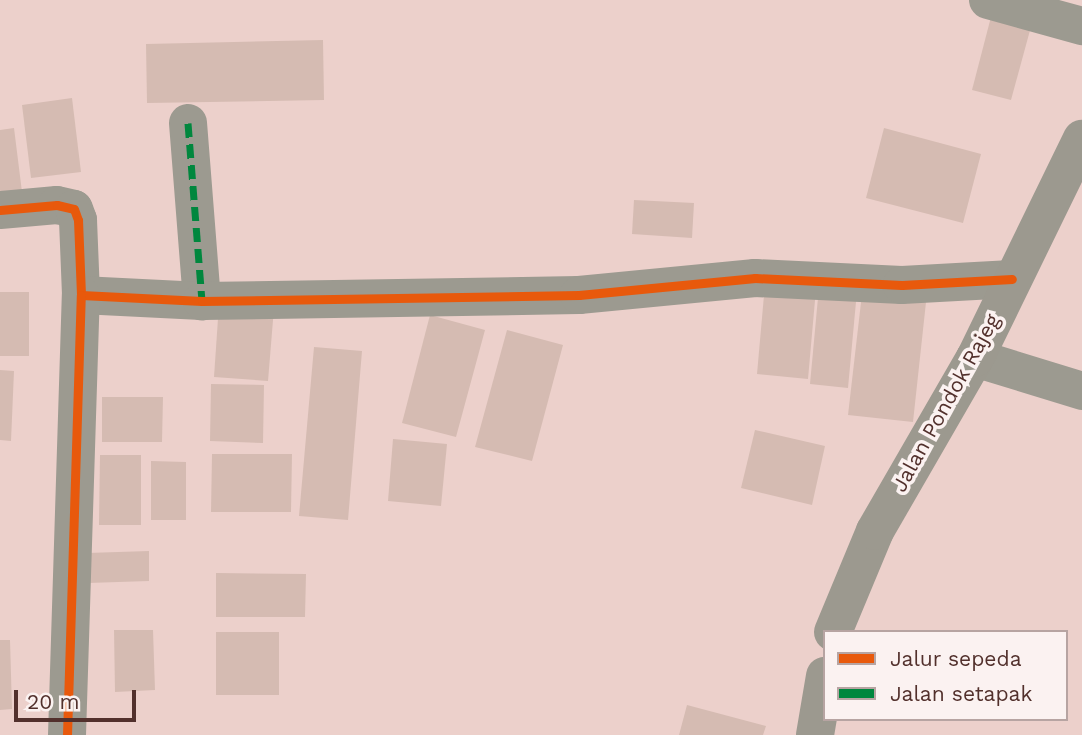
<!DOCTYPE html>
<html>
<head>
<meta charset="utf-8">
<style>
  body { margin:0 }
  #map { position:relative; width:1082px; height:735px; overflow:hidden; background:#ecd0cb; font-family:"Work Sans",sans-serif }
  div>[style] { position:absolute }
  .building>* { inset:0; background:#d5bbb2 }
  .minor>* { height:38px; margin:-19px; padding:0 19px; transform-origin:19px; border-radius:19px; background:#9c9a90 }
  .secondary>* { height:38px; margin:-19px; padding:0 19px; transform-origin:19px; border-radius:19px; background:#9c998f }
  .quiet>* { height:7px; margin-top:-3.5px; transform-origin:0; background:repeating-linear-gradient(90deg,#00873e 0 14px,transparent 0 21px) }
  .cycleway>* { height:9px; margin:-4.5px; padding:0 4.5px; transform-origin:4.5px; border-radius:4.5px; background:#e8590c }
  span { translate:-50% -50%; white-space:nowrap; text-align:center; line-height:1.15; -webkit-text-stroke:7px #fbf2f1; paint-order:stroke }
  .street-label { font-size:21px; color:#52302c }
  .legend { position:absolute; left:823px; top:630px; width:245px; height:91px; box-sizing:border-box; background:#fbf2f1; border:2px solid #b7a4a2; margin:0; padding:9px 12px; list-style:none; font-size:21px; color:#52302c }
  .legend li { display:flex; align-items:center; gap:14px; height:35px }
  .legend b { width:35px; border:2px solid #b7a4a2 }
  .scale { position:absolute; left:14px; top:690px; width:122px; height:32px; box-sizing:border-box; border:4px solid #52302c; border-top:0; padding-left:9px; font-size:21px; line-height:24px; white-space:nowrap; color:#52302c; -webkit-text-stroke:5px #fbf2f1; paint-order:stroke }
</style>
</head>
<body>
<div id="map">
  <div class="building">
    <i style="clip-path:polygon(992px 13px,1032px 23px,1011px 100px,972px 90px)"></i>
    <i style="clip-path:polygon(323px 40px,324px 100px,147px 103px,146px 44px)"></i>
    <i style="clip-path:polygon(72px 98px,81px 172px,31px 178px,22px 105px)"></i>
    <i style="clip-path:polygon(14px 128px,23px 200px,0 203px,0 130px)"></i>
    <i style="clip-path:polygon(884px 128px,981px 154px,963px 223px,866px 198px)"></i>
    <i style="clip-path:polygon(634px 200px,694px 203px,692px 238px,632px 234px)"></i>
    <i style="clip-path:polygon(765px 284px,816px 289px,808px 379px,757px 374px)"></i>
    <i style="clip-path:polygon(863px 285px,927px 293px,913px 422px,848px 415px)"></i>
    <i style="clip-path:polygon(819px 287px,857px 291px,848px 388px,810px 384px)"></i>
    <i style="clip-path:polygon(0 292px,29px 292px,29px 356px,0 356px)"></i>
    <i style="clip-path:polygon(219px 304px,274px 308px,268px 381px,214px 377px)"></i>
    <i style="clip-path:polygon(430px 315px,485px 330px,456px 437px,402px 423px)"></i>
    <i style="clip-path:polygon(507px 330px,563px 345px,532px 461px,475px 447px)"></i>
    <i style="clip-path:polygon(314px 347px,362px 351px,348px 520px,299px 516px)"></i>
    <i style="clip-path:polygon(0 370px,14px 371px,11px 441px,0 440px)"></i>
    <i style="clip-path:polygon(211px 384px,264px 385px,263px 443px,210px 441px)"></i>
    <i style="clip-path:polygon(102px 397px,163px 397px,162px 442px,102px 442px)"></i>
    <i style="clip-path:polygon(755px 430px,825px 446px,812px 505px,741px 488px)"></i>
    <i style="clip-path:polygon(393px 439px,447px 444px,441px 506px,388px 501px)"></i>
    <i style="clip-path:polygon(212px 454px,292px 454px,291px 512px,211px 512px)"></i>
    <i style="clip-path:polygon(100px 455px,141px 455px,141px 525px,99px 525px)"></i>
    <i style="clip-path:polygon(151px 461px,186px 462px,186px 520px,151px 520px)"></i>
    <i style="clip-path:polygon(149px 551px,149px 581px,88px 583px,87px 553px)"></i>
    <i style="clip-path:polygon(216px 573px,306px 574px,305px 617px,216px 617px)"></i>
    <i style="clip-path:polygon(114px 630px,153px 630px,155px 690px,115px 692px)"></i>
    <i style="clip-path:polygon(216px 632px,279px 632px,279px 695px,216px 695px)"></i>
    <i style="clip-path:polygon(0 640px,10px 640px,12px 709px,0 710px)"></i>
    <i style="clip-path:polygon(687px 705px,766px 726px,763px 735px,679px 735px)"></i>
  </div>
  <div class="minor">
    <i style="left:988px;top:0;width:98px;rotate:15.5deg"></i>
    <i style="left:188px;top:123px;width:179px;rotate:85.5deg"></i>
    <i style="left:0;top:210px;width:57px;rotate:-5deg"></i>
    <i style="left:57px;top:205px;width:17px;rotate:13deg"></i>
    <i style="left:74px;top:209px;width:12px;rotate:70deg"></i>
    <i style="left:78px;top:220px;width:75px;rotate:87.7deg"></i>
    <i style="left:81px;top:295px;width:121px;rotate:2.8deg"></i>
    <i style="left:202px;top:301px;width:377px;rotate:-0.9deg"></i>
    <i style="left:579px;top:295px;width:177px;rotate:-5.5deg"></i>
    <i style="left:755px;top:278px;width:147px;rotate:2.7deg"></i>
    <i style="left:902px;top:285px;width:110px;rotate:-3.1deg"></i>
    <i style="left:975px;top:358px;width:112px;rotate:17.1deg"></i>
    <i style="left:67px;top:735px;width:440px;rotate:-88.2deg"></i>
  </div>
  <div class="secondary">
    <i style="left:833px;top:632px;width:109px;rotate:-67.4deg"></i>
    <i style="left:875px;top:531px;width:200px;rotate:-60deg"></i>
    <i style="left:975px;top:358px;width:244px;rotate:-64deg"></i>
    <i style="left:815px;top:735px;width:60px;rotate:-80.4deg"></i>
  </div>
  <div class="quiet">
    <i style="left:188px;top:123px;width:179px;rotate:85.5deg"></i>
  </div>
  <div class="cycleway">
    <i style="left:0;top:210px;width:57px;rotate:-5deg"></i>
    <i style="left:57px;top:205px;width:17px;rotate:13deg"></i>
    <i style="left:74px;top:209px;width:12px;rotate:70deg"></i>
    <i style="left:78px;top:220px;width:75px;rotate:87.7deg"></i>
    <i style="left:81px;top:295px;width:121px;rotate:2.8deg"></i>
    <i style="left:202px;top:301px;width:377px;rotate:-0.9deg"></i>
    <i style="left:579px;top:295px;width:177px;rotate:-5.5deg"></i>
    <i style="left:755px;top:278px;width:147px;rotate:2.7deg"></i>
    <i style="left:902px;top:285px;width:110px;rotate:-3.1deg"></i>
    <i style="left:67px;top:735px;width:440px;rotate:-88.2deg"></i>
  </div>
  <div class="street-label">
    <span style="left:946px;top:403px;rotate:-61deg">Jalan Pondok Rajeg</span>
  </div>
  <ul class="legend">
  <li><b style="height:9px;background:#e8590c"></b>Jalur sepeda</li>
  <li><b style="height:9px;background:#00873e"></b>Jalan setapak</li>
  </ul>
  <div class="scale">20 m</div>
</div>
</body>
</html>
